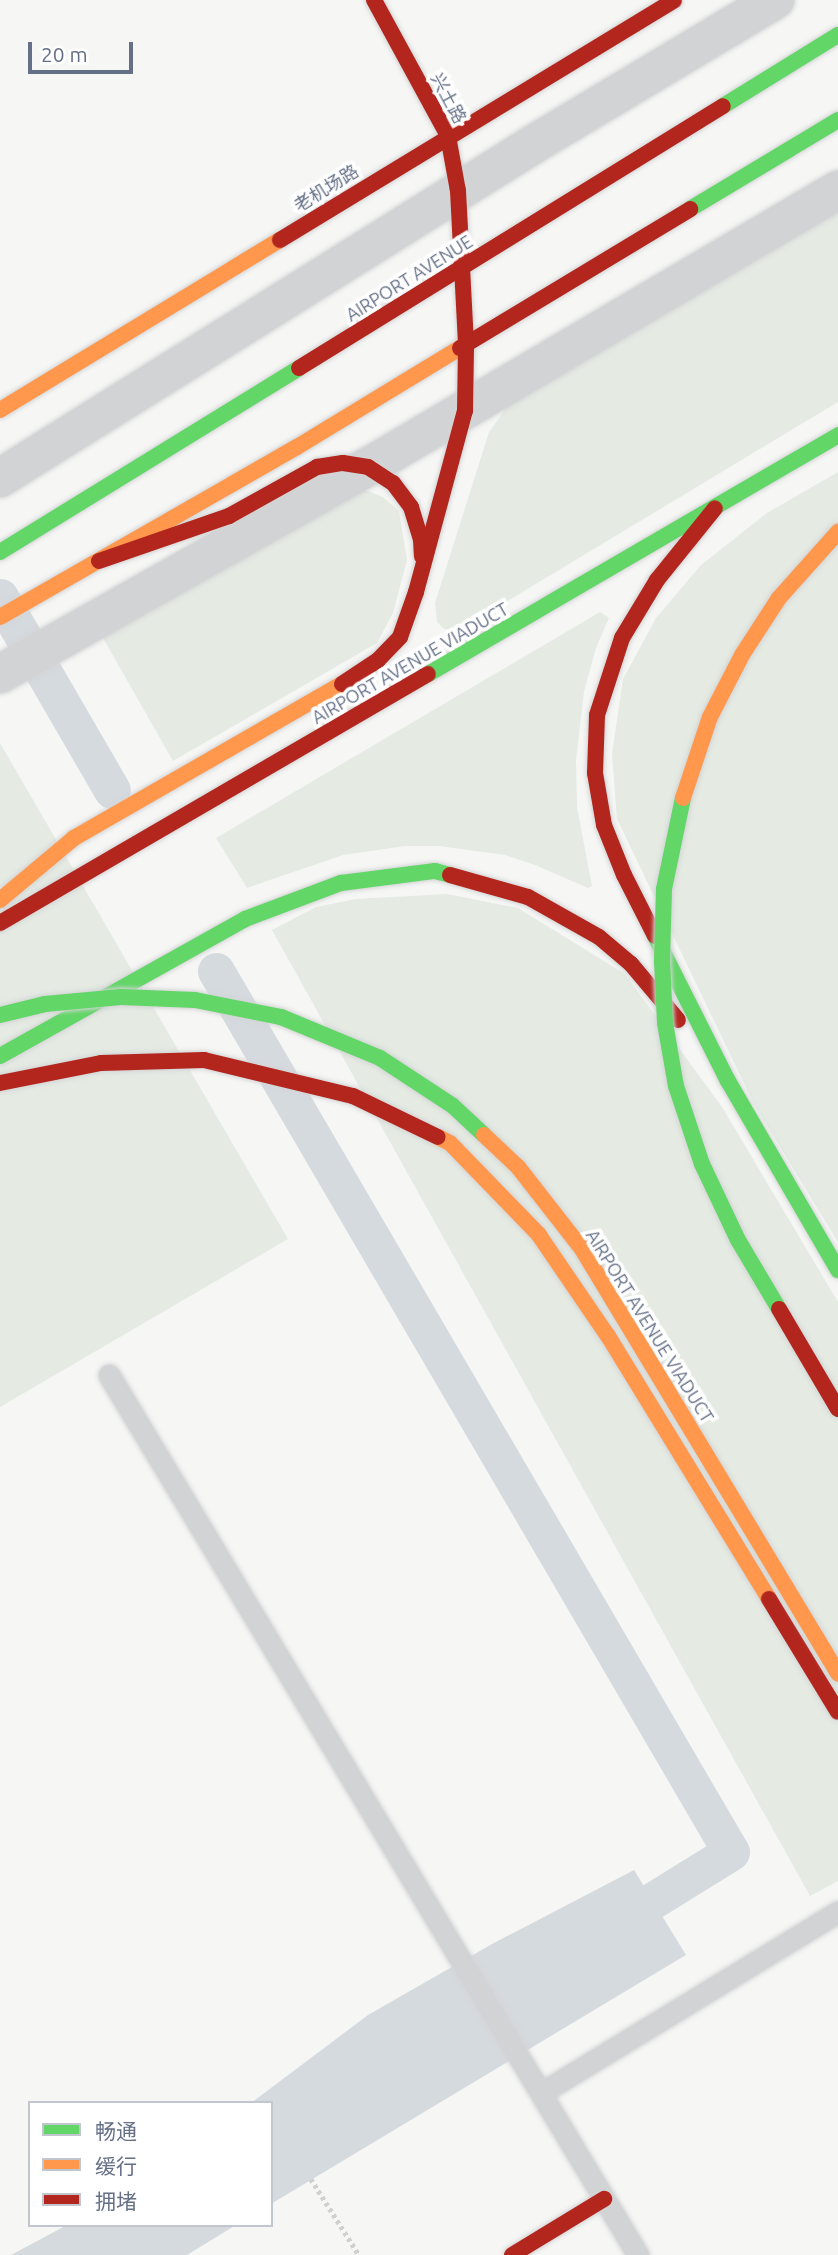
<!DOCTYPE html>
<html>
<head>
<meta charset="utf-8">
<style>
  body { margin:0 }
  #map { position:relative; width:838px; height:2255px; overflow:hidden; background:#f6f7f5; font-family:Ubuntu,"Noto Sans SC",sans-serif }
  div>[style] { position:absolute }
  .green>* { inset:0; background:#e5eae3 }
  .water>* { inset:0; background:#d5dadf }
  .canal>* { height:37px; margin:-18.5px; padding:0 18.5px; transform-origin:18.5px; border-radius:18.5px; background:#d5dadf }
  .path>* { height:4.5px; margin-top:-2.25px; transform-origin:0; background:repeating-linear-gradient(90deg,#cfd0d0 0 3.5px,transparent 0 7px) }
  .roads { filter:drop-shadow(0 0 2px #d3d4d5) drop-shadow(0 0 2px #d3d4d5) }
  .lane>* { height:21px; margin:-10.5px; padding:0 10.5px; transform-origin:10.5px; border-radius:10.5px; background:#d2d3d4 }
  .street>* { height:38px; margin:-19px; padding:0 19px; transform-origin:19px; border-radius:19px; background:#d2d3d4 }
  .fast>* { height:16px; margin:-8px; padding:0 8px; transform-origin:8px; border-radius:8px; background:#63d668 }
  .slow>* { height:16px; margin:-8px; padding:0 8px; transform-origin:8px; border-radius:8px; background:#ff974d }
  .jam>* { height:16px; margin:-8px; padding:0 8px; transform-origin:8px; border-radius:8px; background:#b3261e }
  .bridges { filter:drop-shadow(0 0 2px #d2d4d4) drop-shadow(0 0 2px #d2d4d4) }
  .fast-bridge>* { height:16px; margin:-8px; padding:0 8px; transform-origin:8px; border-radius:8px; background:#63d668 }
  .slow-bridge>* { height:16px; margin:-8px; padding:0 8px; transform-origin:8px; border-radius:8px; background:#ff974d }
  .jam-bridge>* { height:16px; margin:-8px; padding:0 8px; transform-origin:8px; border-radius:8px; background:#b3261e }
  span { translate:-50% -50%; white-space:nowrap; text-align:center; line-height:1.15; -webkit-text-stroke:7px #fff; paint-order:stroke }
  .street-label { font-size:18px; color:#657087 }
  .legend { position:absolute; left:28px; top:2101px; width:245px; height:126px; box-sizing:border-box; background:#fff; border:2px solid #c1c6cf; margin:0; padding:9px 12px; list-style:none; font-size:21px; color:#657087 }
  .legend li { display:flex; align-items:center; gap:14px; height:35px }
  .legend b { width:35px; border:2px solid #c1c6cf }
  .scale { position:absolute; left:28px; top:42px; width:105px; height:32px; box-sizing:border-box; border:4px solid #657087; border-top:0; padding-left:9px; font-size:21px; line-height:24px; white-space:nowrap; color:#657087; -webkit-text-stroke:5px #fff; paint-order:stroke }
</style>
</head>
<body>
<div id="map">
  <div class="green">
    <i style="clip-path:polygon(838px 199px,838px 402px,461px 629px,451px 631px,443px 628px,437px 622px,435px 603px,489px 432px,514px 397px)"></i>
    <i style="clip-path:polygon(838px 472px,838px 1242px,754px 1104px,617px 819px,612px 754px,623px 679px,656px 618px,701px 565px,767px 513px)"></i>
    <i style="clip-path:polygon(349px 491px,368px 491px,383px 497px,399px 511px,407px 560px,393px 613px,377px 643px,173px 761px,99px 631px)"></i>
    <i style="clip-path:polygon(600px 612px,609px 618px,596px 648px,584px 692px,576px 760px,577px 807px,592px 886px,588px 888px,535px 865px,505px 855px,439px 846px,405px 846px,343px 855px,247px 888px,216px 838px)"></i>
    <i style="clip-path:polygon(0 743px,288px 1239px,0 1407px)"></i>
    <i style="clip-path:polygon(447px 894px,518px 908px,625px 974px,722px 1107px,838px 1302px,838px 1881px,810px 1896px,272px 930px,316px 907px,356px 899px)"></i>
  </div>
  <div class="water">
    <i style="clip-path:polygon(634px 1870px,686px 1955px,271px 2204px,271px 2103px,251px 2103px,368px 2015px,492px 1944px)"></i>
    <i style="clip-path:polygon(67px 2225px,236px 2225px,187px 2255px,11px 2255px)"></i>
  </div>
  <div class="canal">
    <i style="left:0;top:597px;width:223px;rotate:59.9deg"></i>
    <i style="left:216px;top:971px;width:1020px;rotate:59.69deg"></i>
    <i style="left:731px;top:1852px;width:142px;rotate:148.2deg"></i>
  </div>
  <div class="path">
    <i style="left:311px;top:2179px;width:90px;rotate:57.7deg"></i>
  </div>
  <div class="roads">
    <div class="lane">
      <i style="left:109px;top:1375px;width:1027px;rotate:58.99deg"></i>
      <i style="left:541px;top:2093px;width:348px;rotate:-31.4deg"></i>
    </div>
    <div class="street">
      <i style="left:0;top:478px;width:630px;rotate:-32.02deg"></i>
      <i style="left:534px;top:144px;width:281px;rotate:-30.9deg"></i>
      <i style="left:0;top:674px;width:422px;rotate:-29.4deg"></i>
      <i style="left:368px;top:467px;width:546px;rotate:-30.51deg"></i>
    </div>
    <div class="fast">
      <i style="left:723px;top:106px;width:135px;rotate:-31.7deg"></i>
      <i style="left:690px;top:209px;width:173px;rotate:-31deg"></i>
      <i style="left:0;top:552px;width:351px;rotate:-31.6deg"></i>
      <i style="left:428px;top:674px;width:475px;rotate:-30.2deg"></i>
      <i style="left:655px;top:936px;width:162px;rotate:63.3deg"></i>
      <i style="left:728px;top:1081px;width:219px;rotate:59.8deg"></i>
      <i style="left:0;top:1056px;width:281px;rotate:-29.2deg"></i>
      <i style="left:245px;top:919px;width:103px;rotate:-20.6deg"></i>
      <i style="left:341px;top:883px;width:95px;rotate:-7.3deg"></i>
      <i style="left:435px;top:871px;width:16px;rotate:15deg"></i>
    </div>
    <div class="slow">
      <i style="left:0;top:410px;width:328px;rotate:-31.3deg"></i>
      <i style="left:0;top:617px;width:342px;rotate:-29.8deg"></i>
      <i style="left:297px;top:447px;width:191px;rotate:-31.3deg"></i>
      <i style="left:0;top:900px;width:97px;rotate:-40deg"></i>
      <i style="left:74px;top:838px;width:309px;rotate:-29.9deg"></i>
      <i style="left:438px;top:1137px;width:13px;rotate:27deg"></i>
      <i style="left:450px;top:1143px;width:128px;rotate:45.9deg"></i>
      <i style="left:539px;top:1235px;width:122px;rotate:55.7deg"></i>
      <i style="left:608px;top:1336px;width:308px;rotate:58.5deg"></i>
    </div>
    <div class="jam">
      <i style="left:374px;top:0;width:155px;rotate:61.4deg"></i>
      <i style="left:448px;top:136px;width:56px;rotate:79.7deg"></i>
      <i style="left:458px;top:191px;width:153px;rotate:87deg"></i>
      <i style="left:280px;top:240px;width:461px;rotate:-31.3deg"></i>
      <i style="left:460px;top:348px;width:269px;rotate:-31.1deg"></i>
      <i style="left:299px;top:368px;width:498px;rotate:-31.7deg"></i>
      <i style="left:99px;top:561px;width:138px;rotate:-19.1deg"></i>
      <i style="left:229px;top:516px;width:101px;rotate:-29.1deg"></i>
      <i style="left:317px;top:467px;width:26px;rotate:-9deg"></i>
      <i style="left:343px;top:463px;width:25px;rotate:9deg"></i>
      <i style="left:368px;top:467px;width:30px;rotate:33deg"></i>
      <i style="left:393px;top:483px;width:30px;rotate:53deg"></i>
      <i style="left:411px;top:507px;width:34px;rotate:73deg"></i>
      <i style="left:421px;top:539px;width:17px;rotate:87deg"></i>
      <i style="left:342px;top:684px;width:43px;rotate:-33.7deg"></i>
      <i style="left:378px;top:660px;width:32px;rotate:-46deg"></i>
      <i style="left:400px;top:637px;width:48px;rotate:-70.4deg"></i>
      <i style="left:416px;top:592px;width:188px;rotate:-74.9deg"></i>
      <i style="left:465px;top:411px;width:67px;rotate:-89.1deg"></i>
      <i style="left:450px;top:875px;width:81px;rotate:15.8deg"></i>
      <i style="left:528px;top:897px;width:81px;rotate:29.4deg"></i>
      <i style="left:599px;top:937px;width:42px;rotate:40.2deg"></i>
      <i style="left:631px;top:964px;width:73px;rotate:50deg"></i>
      <i style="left:0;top:923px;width:495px;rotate:-30.2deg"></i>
      <i style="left:655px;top:936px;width:68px;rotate:-116.9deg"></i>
      <i style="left:624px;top:875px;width:54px;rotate:-111.8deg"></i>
      <i style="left:604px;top:825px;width:53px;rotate:-99.8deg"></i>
      <i style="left:595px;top:773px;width:58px;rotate:-88deg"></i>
      <i style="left:597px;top:715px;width:81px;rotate:-72deg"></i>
      <i style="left:622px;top:638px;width:68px;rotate:-58.9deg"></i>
      <i style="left:657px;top:580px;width:92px;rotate:-51.1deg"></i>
      <i style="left:0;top:1083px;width:103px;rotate:-11.2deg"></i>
      <i style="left:101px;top:1063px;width:103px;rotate:-1.7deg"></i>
      <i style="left:204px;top:1060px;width:153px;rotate:13.6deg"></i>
      <i style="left:353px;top:1096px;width:94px;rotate:25.8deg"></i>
      <i style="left:769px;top:1599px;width:132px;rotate:58.6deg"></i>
      <i style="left:512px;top:2255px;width:108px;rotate:-31.3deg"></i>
    </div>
  </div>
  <div class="bridges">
    <div class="fast-bridge">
      <i style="left:683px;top:798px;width:93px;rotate:101.8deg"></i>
      <i style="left:664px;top:889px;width:72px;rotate:91.6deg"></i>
      <i style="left:662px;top:961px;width:62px;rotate:87.2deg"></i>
      <i style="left:665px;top:1023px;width:64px;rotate:80.1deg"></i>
      <i style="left:676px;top:1086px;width:82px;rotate:71.6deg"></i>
      <i style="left:702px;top:1164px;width:84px;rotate:64.7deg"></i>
      <i style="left:738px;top:1240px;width:80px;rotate:59.3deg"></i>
      <i style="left:0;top:1015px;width:46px;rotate:-13.7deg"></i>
      <i style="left:45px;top:1004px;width:76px;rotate:-5.3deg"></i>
      <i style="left:121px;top:997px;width:74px;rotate:2.3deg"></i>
      <i style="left:195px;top:1000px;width:88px;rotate:11.2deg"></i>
      <i style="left:281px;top:1017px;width:107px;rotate:22.5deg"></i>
      <i style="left:380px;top:1058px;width:87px;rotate:33.3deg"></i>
      <i style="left:453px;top:1106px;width:42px;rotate:43.1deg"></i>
    </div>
    <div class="slow-bridge">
      <i style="left:683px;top:798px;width:85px;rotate:-71.6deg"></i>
      <i style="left:710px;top:717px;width:70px;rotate:-62.7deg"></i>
      <i style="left:742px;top:655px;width:68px;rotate:-57deg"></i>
      <i style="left:779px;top:598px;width:89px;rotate:-48.2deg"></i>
      <i style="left:484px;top:1135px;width:47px;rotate:43.3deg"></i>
      <i style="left:518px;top:1167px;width:104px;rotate:52deg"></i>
      <i style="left:582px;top:1249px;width:496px;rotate:58.9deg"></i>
    </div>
    <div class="jam-bridge">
      <i style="left:779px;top:1309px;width:116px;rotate:59.5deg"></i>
    </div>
  </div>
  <div class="street-label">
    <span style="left:449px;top:98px;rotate:62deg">兴土路</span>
    <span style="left:326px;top:188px;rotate:-32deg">老机场路</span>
    <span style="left:409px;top:278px;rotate:-32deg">AIRPORT AVENUE</span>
    <span style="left:410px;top:663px;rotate:-30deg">AIRPORT AVENUE VIADUCT</span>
    <span style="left:650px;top:1326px;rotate:58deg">AIRPORT AVENUE VIADUCT</span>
  </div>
  <ul class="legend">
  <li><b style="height:9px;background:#63d668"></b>畅通</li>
  <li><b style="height:9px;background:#ff974d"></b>缓行</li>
  <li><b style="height:9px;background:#b3261e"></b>拥堵</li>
  </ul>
  <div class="scale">20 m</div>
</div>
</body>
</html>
